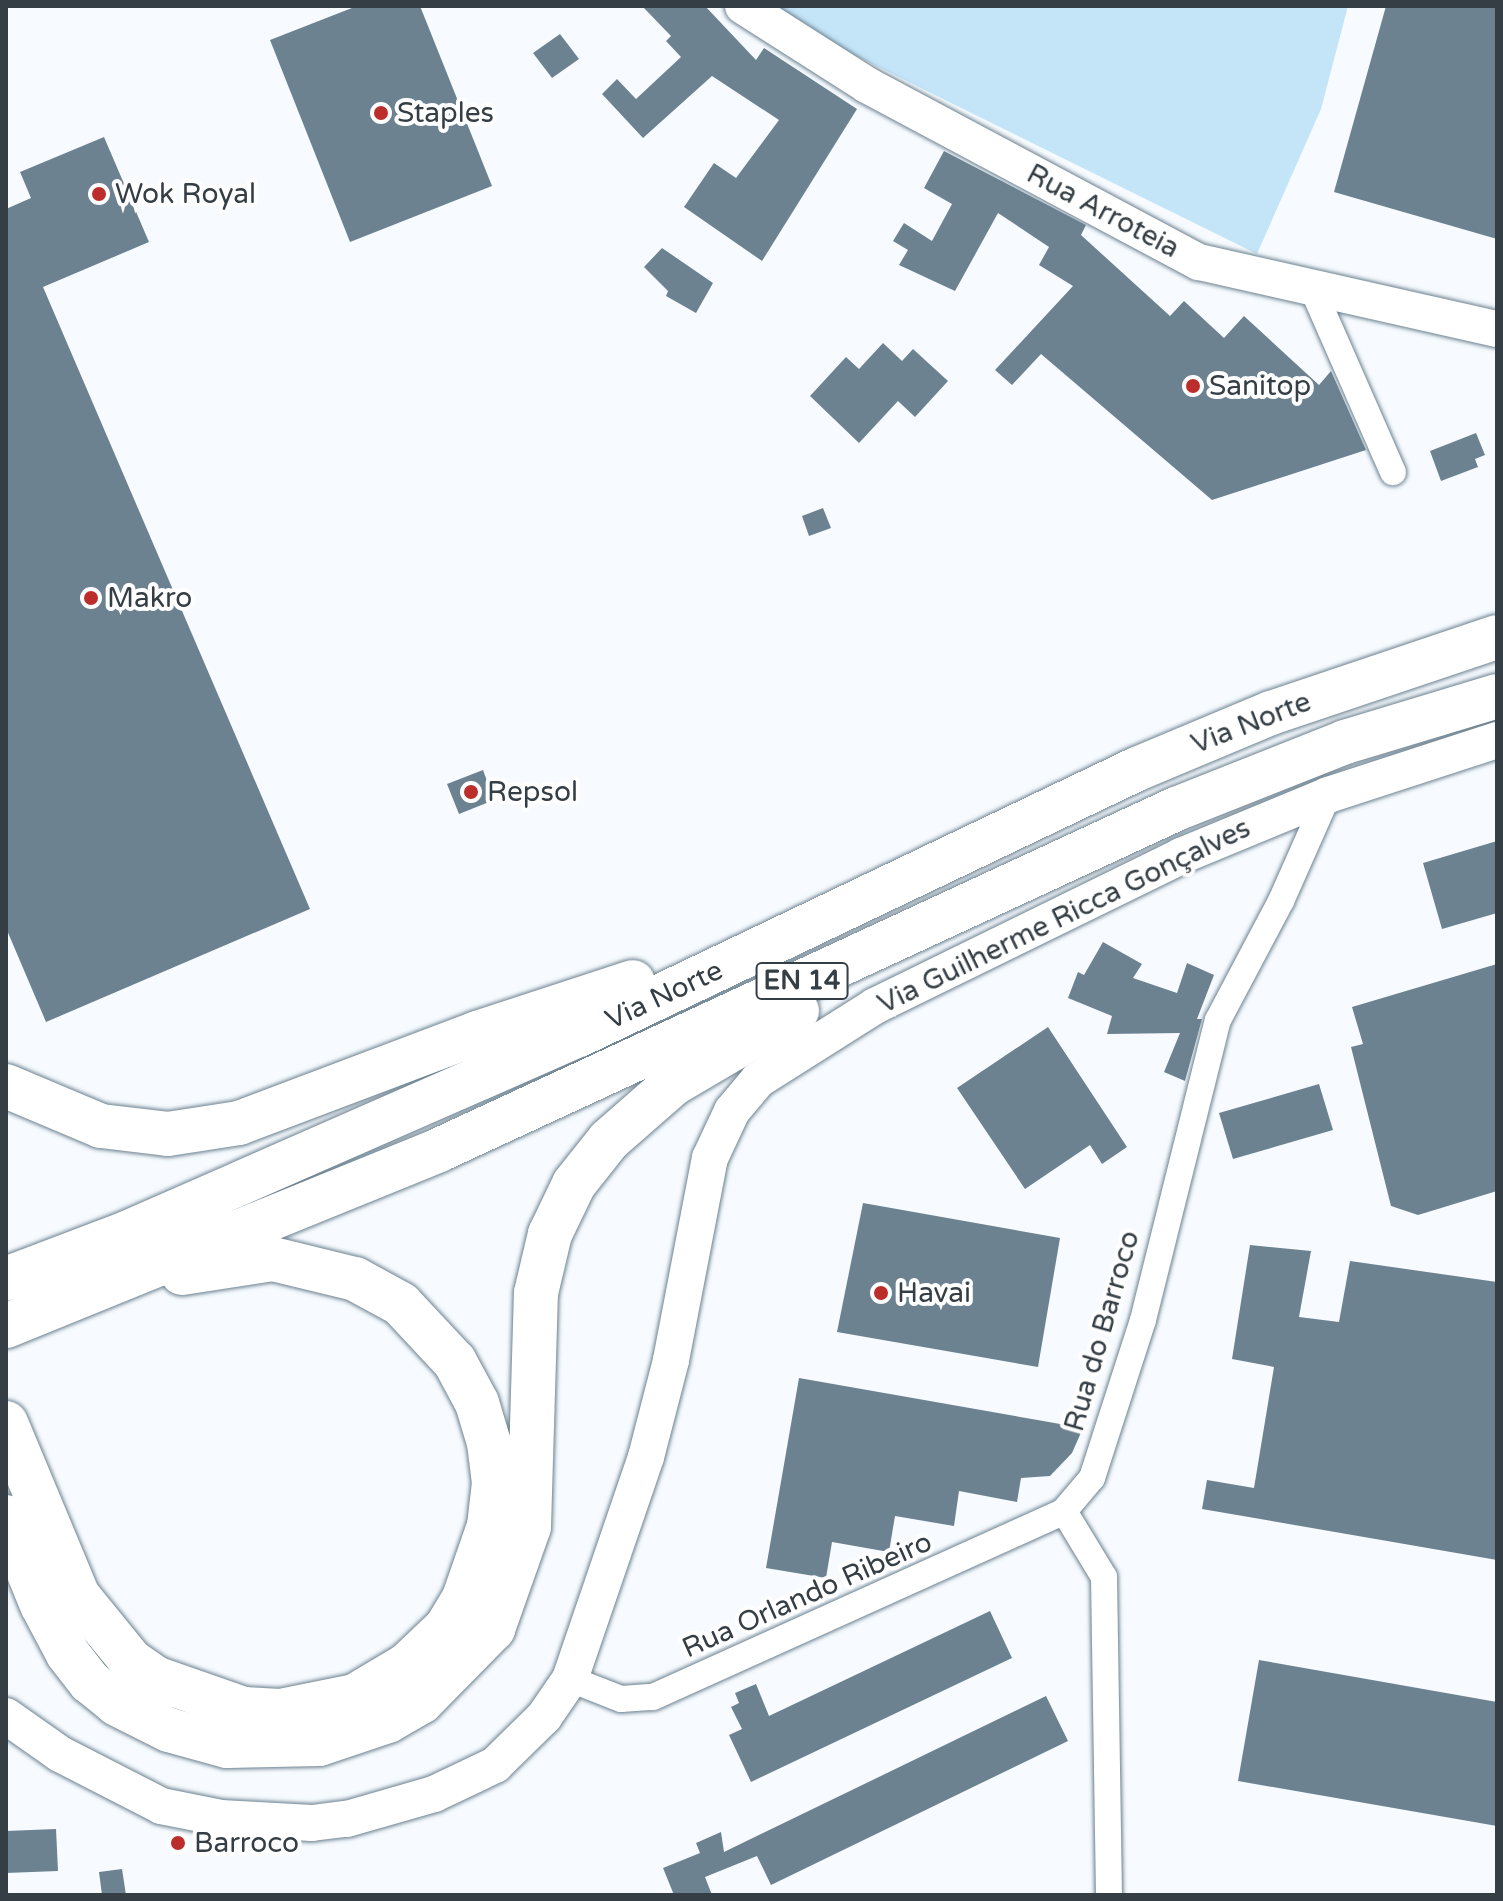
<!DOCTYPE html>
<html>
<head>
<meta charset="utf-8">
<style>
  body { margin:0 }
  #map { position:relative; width:1503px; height:1901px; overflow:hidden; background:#f7fbff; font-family:"Varela Round",sans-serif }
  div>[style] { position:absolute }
  .green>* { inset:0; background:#c4e4f8 }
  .building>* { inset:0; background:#6c8291 }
  .roads { filter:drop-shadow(0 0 2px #6b818f) drop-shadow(0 0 2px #6b818f) }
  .street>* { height:26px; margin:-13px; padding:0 13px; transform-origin:13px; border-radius:13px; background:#fff }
  .secondary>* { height:36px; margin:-18px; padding:0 18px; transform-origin:18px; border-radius:18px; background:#fff }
  .highway>* { height:44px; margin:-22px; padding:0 22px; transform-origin:22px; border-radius:22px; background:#fff }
  .dots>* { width:22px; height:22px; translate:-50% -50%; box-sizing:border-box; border:4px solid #fff; border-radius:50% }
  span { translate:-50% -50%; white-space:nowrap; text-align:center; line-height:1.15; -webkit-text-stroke:8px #fff; paint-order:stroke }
  .shield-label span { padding:2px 6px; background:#fff; border:2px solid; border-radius:6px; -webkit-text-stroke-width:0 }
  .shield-label { font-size:26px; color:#343e44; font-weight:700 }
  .poi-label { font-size:28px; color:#343e44 }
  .left { translate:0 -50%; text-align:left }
  .street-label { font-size:28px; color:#343e44 }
  .frame { position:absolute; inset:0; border:8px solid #343e44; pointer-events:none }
</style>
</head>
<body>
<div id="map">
  <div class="green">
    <i style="clip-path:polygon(775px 6px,1348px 6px,1321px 109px,1257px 254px,844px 50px)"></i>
  </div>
  <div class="building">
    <i style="clip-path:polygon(357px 6px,420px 6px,492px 186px,350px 242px,270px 40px)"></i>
    <i style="clip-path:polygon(642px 6px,705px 6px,756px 60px,764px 48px,857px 109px,762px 261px,684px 207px,714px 163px,736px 178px,779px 120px,712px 76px,643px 138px,602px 94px,617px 79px,636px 99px,681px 57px,666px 41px,671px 36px)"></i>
    <i style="clip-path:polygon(1386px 6px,1497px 6px,1497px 239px,1334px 192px)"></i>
    <i style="clip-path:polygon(560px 34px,579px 59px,552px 78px,533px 53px)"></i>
    <i style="clip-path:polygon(104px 137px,149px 242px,43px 287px,310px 909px,46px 1022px,6px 928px,6px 209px,31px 198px,20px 172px)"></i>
    <i style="clip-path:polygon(944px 151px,1086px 225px,1081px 235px,1170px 316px,1184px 301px,1224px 338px,1244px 316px,1319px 385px,1331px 371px,1366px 450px,1212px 500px,1041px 354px,1012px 385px,995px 370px,1073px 286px,1039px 265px,1049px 247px,998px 213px,955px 291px,899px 265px,908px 250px,893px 241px,904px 223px,932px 241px,952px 204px,924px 188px)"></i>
    <i style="clip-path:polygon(662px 248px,713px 283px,696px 313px,666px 296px,668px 291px,644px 267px)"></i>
    <i style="clip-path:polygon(883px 343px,902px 361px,913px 349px,948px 381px,915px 417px,898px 401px,859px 443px,810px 396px,846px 357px,859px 369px)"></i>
    <i style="clip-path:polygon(1476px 433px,1485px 455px,1475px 459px,1478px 467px,1441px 481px,1430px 451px)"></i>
    <i style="clip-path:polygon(823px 508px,831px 528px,809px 536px,802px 516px)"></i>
    <i style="clip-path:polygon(483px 770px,494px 800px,459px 814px,447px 784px)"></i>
    <i style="clip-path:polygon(1497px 841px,1497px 913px,1442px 929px,1423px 863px)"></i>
    <i style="clip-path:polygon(1103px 942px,1142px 964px,1133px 978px,1177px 993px,1187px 963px,1214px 975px,1197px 1019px,1202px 1019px,1185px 1081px,1164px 1072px,1180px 1033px,1107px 1034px,1112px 1016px,1068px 998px,1078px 972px,1084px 975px)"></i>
    <i style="clip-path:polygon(1497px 964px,1497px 1191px,1418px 1215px,1391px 1206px,1351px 1047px,1363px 1044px,1352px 1007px)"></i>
    <i style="clip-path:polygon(1048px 1027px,1127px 1147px,1102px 1164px,1090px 1145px,1025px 1189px,957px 1088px)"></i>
    <i style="clip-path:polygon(1319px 1084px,1333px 1130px,1233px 1159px,1219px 1113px)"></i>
    <i style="clip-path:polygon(863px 1203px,1060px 1238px,1038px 1367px,837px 1332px)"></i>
    <i style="clip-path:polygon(1250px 1245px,1311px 1251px,1299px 1317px,1339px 1322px,1350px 1261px,1497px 1282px,1497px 1560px,1202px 1509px,1207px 1480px,1254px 1488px,1274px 1367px,1232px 1359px)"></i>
    <i style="clip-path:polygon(799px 1378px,1083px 1428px,1072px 1453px,1050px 1476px,1021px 1478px,1017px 1502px,959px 1491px,954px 1526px,895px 1516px,889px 1552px,832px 1542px,826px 1578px,766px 1568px)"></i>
    <i style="clip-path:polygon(990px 1611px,1012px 1658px,751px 1782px,729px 1735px,742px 1729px,731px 1707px,739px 1703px,735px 1693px,756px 1684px,769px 1716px)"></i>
    <i style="clip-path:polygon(1259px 1660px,1497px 1702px,1497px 1826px,1238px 1781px)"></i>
    <i style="clip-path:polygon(1046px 1696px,1068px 1741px,771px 1885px,757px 1856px,705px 1877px,712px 1895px,674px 1895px,663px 1868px,700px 1853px,696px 1843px,721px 1832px,724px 1852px)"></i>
    <i style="clip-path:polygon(56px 1829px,58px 1871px,6px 1873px,6px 1831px)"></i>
    <i style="clip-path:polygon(122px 1869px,126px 1895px,102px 1895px,99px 1872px)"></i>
  </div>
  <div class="roads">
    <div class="street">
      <i style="left:1313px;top:290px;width:199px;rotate:66.3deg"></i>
      <i style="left:1064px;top:1511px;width:77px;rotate:58.8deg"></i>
      <i style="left:1104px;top:1577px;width:318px;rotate:89.1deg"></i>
      <i style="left:570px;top:1679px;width:55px;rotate:21.4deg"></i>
      <i style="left:621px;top:1699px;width:32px;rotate:-4deg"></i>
      <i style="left:653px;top:1697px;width:451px;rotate:-24.3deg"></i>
      <i style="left:1064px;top:1511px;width:43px;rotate:-49.7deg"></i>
      <i style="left:1092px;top:1478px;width:166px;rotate:-72.1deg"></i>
      <i style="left:1143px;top:1320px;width:309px;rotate:-76deg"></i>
      <i style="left:1218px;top:1020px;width:135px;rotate:-62.1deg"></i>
      <i style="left:1281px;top:901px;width:116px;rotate:-66.1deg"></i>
    </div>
    <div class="secondary">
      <i style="left:743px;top:6px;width:147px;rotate:32.5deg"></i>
      <i style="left:867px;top:85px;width:376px;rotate:28.1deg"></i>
      <i style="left:1199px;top:262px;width:305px;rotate:12.7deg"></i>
      <i style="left:6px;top:1716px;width:66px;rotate:35.1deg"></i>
      <i style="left:60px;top:1754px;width:114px;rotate:27.2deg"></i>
      <i style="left:161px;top:1806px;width:61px;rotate:11.3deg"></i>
      <i style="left:221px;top:1818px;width:91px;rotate:3.1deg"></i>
      <i style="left:312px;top:1823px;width:35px;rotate:-7deg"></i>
      <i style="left:347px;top:1819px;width:91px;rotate:-16deg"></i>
      <i style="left:434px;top:1794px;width:68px;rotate:-25.4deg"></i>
      <i style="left:495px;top:1765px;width:69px;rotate:-44.4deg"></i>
      <i style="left:544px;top:1717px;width:46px;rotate:-55.6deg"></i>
      <i style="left:570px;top:1679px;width:235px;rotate:-71.1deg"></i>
      <i style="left:646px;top:1457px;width:100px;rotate:-75.5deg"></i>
      <i style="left:671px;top:1360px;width:206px;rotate:-79.1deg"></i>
      <i style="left:710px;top:1158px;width:52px;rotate:-64.9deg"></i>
      <i style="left:732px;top:1111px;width:40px;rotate:-50deg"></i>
      <i style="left:758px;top:1080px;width:138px;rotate:-32.3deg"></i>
      <i style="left:875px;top:1006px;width:341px;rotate:-26.1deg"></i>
      <i style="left:1181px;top:856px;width:159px;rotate:-22.5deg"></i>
      <i style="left:1328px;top:795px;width:178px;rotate:-18deg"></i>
    </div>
    <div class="highway">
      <i style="left:6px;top:1086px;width:103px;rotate:22.8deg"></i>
      <i style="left:101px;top:1126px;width:67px;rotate:6.8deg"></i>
      <i style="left:168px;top:1134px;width:72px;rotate:-8.8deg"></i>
      <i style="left:239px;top:1123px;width:254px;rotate:-20.7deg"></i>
      <i style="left:477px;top:1033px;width:164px;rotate:-18.1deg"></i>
      <i style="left:6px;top:1279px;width:129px;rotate:-20.8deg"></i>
      <i style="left:127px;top:1233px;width:493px;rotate:-23.7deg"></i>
      <i style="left:579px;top:1035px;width:618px;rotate:-25.49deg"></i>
      <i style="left:1137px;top:769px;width:145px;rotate:-22.7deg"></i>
      <i style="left:1271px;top:713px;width:238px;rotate:-18.6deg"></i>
      <i style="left:6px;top:1326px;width:467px;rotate:-22.1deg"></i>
      <i style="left:439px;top:1150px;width:812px;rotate:-24.83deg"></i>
      <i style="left:1176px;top:809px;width:182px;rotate:-21.6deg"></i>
      <i style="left:1345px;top:742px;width:159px;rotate:-16.8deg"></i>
      <i style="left:6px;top:1423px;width:187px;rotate:67.4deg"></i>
      <i style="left:78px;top:1596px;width:84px;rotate:50.8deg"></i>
      <i style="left:131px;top:1661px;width:29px;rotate:35deg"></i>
      <i style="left:155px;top:1678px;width:94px;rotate:19.2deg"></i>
      <i style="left:244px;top:1709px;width:36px;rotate:3deg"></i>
      <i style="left:280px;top:1711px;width:76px;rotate:-11.3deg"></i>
      <i style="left:355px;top:1696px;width:61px;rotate:-30.8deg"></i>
      <i style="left:407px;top:1665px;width:54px;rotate:-43.5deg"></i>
      <i style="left:446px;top:1628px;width:35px;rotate:-59deg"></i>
      <i style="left:464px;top:1598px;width:76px;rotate:-70.9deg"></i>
      <i style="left:489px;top:1526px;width:43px;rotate:-83.4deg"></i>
      <i style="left:494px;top:1483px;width:40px;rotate:-97.1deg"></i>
      <i style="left:489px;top:1443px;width:42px;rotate:-106.7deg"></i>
      <i style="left:477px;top:1403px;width:47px;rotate:-118.2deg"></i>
      <i style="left:455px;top:1362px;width:79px;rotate:-133deg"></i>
      <i style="left:401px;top:1304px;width:52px;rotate:-151.5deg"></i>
      <i style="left:355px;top:1279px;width:84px;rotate:-166.3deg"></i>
      <i style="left:273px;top:1259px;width:92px;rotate:171.3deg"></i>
      <i style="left:6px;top:1517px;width:95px;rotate:67.8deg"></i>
      <i style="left:42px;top:1605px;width:55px;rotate:62deg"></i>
      <i style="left:68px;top:1654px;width:36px;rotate:52deg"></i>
      <i style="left:90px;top:1682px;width:35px;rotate:39deg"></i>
      <i style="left:117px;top:1704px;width:58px;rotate:26.6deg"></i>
      <i style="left:169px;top:1730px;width:60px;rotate:15.4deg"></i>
      <i style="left:227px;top:1746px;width:92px;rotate:-1.2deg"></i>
      <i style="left:319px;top:1744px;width:73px;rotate:-18.4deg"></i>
      <i style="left:388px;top:1721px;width:38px;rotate:-30deg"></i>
      <i style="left:421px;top:1702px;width:103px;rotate:-45.4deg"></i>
      <i style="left:493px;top:1629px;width:108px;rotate:-70.6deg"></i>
      <i style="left:529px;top:1527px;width:234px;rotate:-88.3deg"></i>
      <i style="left:536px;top:1293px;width:61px;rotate:-76.7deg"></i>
      <i style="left:550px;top:1234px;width:55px;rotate:-64.4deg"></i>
      <i style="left:574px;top:1184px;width:56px;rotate:-51.5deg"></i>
      <i style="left:609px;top:1140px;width:85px;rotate:-41.2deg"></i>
      <i style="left:673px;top:1084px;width:144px;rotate:-30.5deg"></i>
    </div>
  </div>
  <div class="dots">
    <i style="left:381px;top:113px;background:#bc2e2c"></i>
    <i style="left:99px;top:194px;background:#bc2e2c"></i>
    <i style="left:1193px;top:386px;background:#bc2e2c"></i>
    <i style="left:91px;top:598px;background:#bc2e2c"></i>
    <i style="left:471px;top:792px;background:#bc2e2c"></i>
    <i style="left:881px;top:1293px;background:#bc2e2c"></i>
    <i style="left:178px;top:1843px;background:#bc2e2c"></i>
  </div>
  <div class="shield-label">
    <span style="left:802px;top:981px">EN 14</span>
  </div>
  <div class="poi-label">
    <span class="left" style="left:397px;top:113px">Staples</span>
    <span class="left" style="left:115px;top:194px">Wok Royal</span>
    <span class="left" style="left:1209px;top:386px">Sanitop</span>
    <span class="left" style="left:107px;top:598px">Makro</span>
    <span class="left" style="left:487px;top:792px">Repsol</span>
    <span class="left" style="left:897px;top:1293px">Havai</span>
    <span class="left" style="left:194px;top:1843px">Barroco</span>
  </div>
  <div class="street-label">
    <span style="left:1103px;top:211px;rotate:28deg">Rua Arroteia</span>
    <span style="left:1251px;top:723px;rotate:-21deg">Via Norte</span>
    <span style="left:1064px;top:916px;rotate:-26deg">Via Guilherme Ricca Gonçalves</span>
    <span style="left:664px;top:995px;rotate:-25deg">Via Norte</span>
    <span style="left:1102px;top:1331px;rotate:-74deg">Rua do Barroco</span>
    <span style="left:807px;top:1595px;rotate:-24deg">Rua Orlando Ribeiro</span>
  </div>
  <div class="frame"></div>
</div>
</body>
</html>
